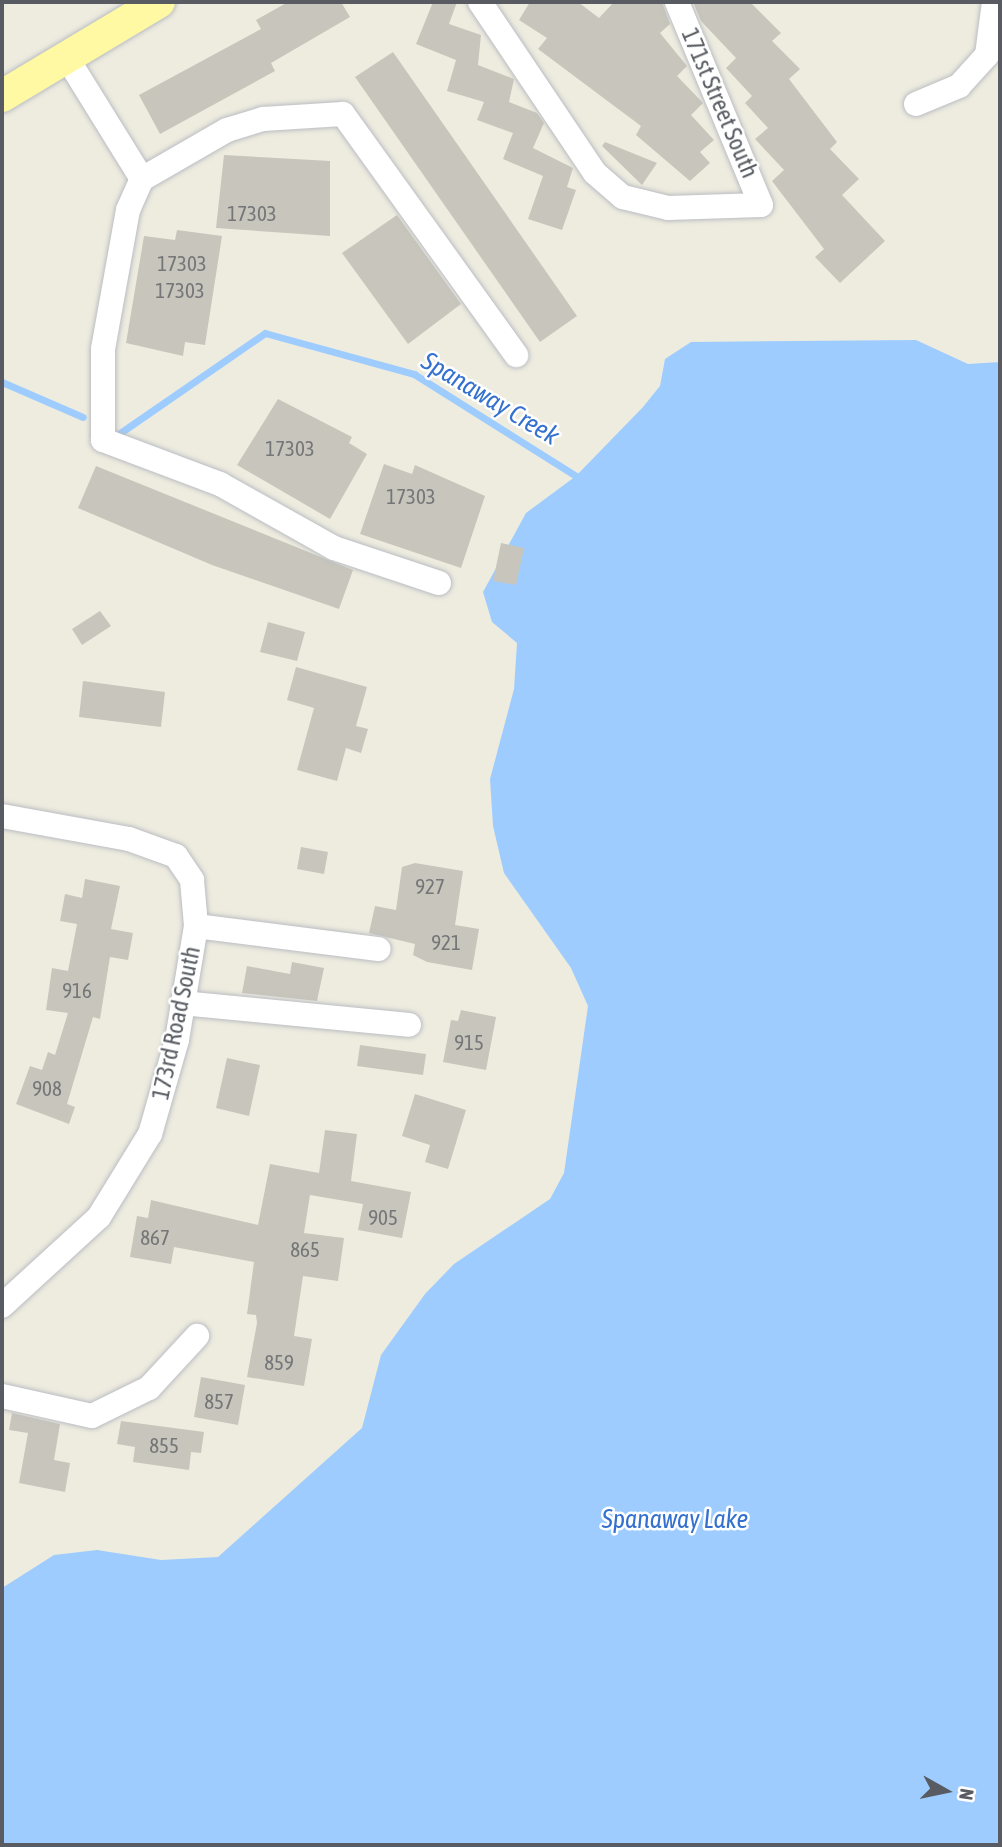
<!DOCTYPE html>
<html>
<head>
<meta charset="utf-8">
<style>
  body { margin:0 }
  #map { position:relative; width:1002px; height:1847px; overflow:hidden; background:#eeecdf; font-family:"Asap Condensed",sans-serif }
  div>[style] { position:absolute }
  .water>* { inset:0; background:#9eccff }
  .stream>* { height:7px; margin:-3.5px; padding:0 3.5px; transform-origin:3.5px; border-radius:3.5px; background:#9eccff }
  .building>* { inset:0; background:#c8c5bc }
  .roads { filter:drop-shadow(0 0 2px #babdc3) drop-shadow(0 0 2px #babdc3) }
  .minor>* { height:24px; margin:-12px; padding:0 12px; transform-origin:12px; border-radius:12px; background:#fff }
  .major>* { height:32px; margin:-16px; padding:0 16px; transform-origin:16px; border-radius:16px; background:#fff9a3 }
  span { translate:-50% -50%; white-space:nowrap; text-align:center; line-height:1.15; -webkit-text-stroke:5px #fff; paint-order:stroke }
  .number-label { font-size:21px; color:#747678 }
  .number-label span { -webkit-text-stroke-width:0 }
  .street-label { font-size:24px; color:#585c62 }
  .water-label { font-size:26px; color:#3471cf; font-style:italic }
  .frame { position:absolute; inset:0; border:4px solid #585c62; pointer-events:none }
  .north { position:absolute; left:911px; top:1756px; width:70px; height:70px; -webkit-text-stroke:5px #fff; paint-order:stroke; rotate:99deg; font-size:19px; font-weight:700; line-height:28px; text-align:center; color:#585c62 }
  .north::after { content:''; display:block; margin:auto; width:24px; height:32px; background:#585c62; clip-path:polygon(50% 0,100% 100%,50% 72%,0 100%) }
</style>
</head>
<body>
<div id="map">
  <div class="water">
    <i style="clip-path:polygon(916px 340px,968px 364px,1000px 362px,1000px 1845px,2px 1845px,2px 1588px,54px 1555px,97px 1550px,161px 1560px,218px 1557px,362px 1428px,381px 1355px,425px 1294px,454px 1264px,550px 1199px,564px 1173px,588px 1006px,571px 968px,504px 873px,493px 826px,490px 779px,514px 689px,517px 643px,492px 622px,483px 592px,526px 513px,576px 476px,643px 407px,660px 386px,665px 359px,691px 342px)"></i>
  </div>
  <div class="stream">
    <i style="left:2px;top:382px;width:88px;rotate:23.4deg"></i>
    <i style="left:120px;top:433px;width:176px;rotate:-34.6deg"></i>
    <i style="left:265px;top:333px;width:155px;rotate:15.4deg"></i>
    <i style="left:414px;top:374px;width:191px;rotate:32.2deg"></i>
  </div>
  <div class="building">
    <i style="clip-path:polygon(288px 2px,341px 2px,350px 17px,271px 63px,275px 71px,160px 134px,139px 95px,261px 29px,256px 20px)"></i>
    <i style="clip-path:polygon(433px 2px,457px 2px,449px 24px,481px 35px,478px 65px,514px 79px,509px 102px,537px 113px,544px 123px,533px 148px,573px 168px,567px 187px,576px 190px,562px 230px,528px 219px,543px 176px,503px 159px,513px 133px,477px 120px,484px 102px,447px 91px,456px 60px,416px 44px)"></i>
    <i style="clip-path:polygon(530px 2px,578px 2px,599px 18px,614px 2px,662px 2px,670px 24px,660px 33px,687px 66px,677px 76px,703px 103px,691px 115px,714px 140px,700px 152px,710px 163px,690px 181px,636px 135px,641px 126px,538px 49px,547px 38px,519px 20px)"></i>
    <i style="clip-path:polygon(693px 2px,750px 2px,781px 33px,772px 41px,800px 69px,789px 79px,837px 142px,830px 149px,859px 179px,842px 195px,885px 241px,840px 283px,815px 257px,824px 249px,772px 181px,784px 170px,755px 139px,768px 128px,745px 103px,752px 96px,726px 68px,736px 58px,701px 21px)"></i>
    <i style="clip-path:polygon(393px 52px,577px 316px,540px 342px,355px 77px)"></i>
    <i style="clip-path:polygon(605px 142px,657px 163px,642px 185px,602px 146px)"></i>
    <i style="clip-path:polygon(224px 155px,330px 161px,330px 236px,216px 228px)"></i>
    <i style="clip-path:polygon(397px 215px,461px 304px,408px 344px,342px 253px)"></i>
    <i style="clip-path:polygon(177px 230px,222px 236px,205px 345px,185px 342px,183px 356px,126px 343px,144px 236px,175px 240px)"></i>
    <i style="clip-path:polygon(278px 399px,352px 437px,349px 443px,367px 454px,330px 519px,237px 465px)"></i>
    <i style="clip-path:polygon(384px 464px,412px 474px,415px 465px,485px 496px,461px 568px,360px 534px)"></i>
    <i style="clip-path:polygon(96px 466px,353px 570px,339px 609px,212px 565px,78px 508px)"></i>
    <i style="clip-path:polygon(501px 543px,524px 548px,516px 585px,493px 581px)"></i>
    <i style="clip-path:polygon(100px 611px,111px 626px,82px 645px,72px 629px)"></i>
    <i style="clip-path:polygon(268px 622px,305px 632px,297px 661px,260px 652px)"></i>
    <i style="clip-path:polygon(296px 667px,367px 687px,356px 726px,368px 729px,361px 753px,346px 748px,337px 781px,297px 770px,314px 708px,287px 700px)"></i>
    <i style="clip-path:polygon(83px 681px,165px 692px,161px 727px,79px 717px)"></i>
    <i style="clip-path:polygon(301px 847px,328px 852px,324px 874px,297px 869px)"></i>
    <i style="clip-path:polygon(415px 863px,463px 871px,455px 925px,479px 929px,472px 970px,427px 962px,413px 955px,415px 944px,369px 933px,375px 906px,396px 910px,402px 867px)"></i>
    <i style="clip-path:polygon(85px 879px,120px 886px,111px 929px,133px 933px,128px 960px,110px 957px,100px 1019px,93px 1017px,67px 1104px,75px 1107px,69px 1124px,16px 1104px,30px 1066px,42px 1070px,48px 1052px,55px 1055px,68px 1013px,46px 1010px,52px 968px,68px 971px,77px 924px,60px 921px,65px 894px,82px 898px)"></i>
    <i style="clip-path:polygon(292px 962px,324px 968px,317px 1001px,242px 993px,247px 966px,290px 974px)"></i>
    <i style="clip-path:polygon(461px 1010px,496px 1017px,486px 1070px,443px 1062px,451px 1020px,458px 1021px)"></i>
    <i style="clip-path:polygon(360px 1045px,426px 1054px,423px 1075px,357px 1066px)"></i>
    <i style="clip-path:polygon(227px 1058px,260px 1065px,249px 1116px,216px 1108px)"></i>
    <i style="clip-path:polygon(415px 1094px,466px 1110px,448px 1169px,425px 1162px,430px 1145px,402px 1136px)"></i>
    <i style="clip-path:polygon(325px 1130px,357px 1134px,351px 1181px,411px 1192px,402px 1238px,358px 1230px,363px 1204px,310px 1195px,304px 1233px,344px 1238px,338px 1281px,303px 1276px,294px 1336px,312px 1339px,304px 1386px,247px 1377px,257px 1323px,256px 1315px,247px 1314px,254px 1262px,174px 1247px,171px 1264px,130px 1257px,137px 1216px,148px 1218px,151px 1200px,258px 1225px,270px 1164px,319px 1173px)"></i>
    <i style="clip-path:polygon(201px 1377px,245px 1385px,238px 1425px,194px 1417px)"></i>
    <i style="clip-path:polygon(12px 1413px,60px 1424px,54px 1460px,70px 1463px,65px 1492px,19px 1483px,28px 1433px,9px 1430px)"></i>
    <i style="clip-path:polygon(121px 1421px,204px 1432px,201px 1453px,191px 1452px,189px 1470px,133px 1462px,135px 1447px,117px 1444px)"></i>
  </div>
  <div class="roads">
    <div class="minor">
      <i style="left:480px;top:2px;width:206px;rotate:56.1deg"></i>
      <i style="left:595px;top:173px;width:37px;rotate:41deg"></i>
      <i style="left:623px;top:197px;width:46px;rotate:13.7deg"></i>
      <i style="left:668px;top:208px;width:93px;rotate:-1.8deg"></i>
      <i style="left:761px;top:205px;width:220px;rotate:-112.5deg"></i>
      <i style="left:67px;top:58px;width:142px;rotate:58.2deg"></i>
      <i style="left:916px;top:104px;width:47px;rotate:-22.7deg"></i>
      <i style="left:959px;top:86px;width:42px;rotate:-47.9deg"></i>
      <i style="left:987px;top:55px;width:53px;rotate:-82.5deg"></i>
      <i style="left:439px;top:583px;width:111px;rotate:-161.6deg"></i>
      <i style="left:334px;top:548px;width:131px;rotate:-150.7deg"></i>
      <i style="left:220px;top:484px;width:125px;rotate:-159.4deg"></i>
      <i style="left:103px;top:440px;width:91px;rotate:-90deg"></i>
      <i style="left:103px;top:349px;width:141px;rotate:-79.8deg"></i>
      <i style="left:128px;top:210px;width:34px;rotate:-66deg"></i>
      <i style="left:142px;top:179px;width:98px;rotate:-30deg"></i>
      <i style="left:227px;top:130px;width:38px;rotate:-17deg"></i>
      <i style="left:263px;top:119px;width:80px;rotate:-3.6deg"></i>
      <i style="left:343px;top:114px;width:297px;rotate:54.3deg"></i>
      <i style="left:2px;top:816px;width:129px;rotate:10.3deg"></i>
      <i style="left:129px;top:839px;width:50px;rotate:19.9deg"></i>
      <i style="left:176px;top:856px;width:29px;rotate:56deg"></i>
      <i style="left:192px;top:880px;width:46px;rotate:85deg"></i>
      <i style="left:196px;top:926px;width:116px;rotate:99.5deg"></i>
      <i style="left:177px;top:1040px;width:98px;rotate:106deg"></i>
      <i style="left:150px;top:1134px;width:97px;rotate:121.6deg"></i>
      <i style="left:99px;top:1217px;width:132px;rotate:137.5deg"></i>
      <i style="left:196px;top:926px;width:184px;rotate:7.2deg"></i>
      <i style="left:182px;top:1003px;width:228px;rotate:5.5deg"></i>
      <i style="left:2px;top:1396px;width:92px;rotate:12.5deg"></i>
      <i style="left:92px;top:1416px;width:64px;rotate:-26.2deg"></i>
      <i style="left:149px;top:1388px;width:71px;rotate:-47.3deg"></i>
    </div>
    <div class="major">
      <i style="left:2px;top:96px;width:183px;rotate:-30.9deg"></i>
    </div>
  </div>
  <div class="number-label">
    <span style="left:252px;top:213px">17303</span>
    <span style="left:182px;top:263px">17303</span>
    <span style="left:180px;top:290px">17303</span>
    <span style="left:290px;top:448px">17303</span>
    <span style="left:411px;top:496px">17303</span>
    <span style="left:430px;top:886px">927</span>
    <span style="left:446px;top:942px">921</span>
    <span style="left:77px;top:990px">916</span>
    <span style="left:469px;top:1042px">915</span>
    <span style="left:47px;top:1088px">908</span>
    <span style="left:383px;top:1217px">905</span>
    <span style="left:155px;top:1237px">867</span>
    <span style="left:305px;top:1249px">865</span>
    <span style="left:279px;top:1362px">859</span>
    <span style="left:219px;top:1401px">857</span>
    <span style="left:164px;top:1445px">855</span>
  </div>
  <div class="street-label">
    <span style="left:720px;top:103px;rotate:67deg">171st Street South</span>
    <span style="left:176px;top:1023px;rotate:-78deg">173rd Road South</span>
  </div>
  <div class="water-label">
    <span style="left:490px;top:399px;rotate:31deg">Spanaway Creek</span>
    <span style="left:675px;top:1520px">Spanaway Lake</span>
  </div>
  <div class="frame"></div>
  <div class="north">N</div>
</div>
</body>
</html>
